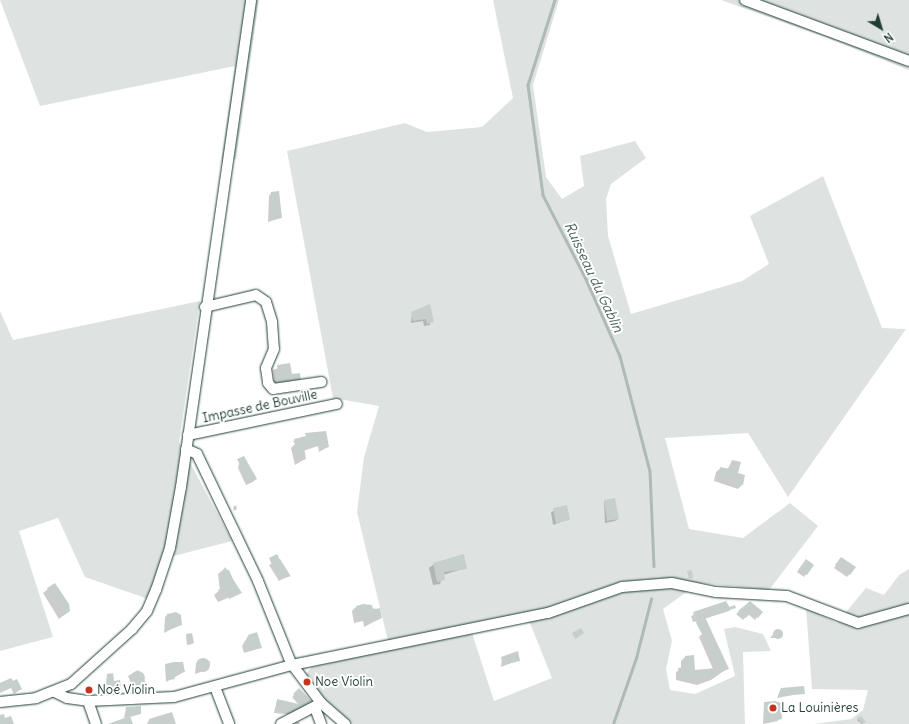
<!DOCTYPE html>
<html>
<head>
<meta charset="utf-8">
<style>
  body { margin:0 }
  #map { position:relative; width:909px; height:724px; overflow:hidden; background:#fff; font-family:Delius,sans-serif }
  div>[style] { position:absolute }
  .green>* { inset:0; background:#dee3e2 }
  .shadow>* { inset:0; background:#0003 }
  .stream>* { height:2.5px; margin:-1.25px; padding:0 1.25px; transform-origin:1.25px; border-radius:1.25px; background:#afbab7 }
  .building>* { inset:0; background:#c7cfcc }
  .round { border-radius:50% }
  .roads { filter:drop-shadow(0 0 1px #1f3d34) drop-shadow(0 0 1px #1f3d34) }
  .minor>* { height:10px; margin:-5px; padding:0 5px; transform-origin:5px; border-radius:5px; background:#fff }
  .dots>* { width:11px; height:11px; translate:-50% -50%; box-sizing:border-box; border:2px solid #fff; border-radius:50% }
  span { translate:-50% -50%; white-space:nowrap; text-align:center; line-height:1.15; -webkit-text-stroke:4px #fff; paint-order:stroke }
  .street-label { font-size:13px; color:#1f3d34 }
  .poi-label { font-size:13px; color:#1f3d34 }
  .left { translate:0 -50%; text-align:left }
  .water-label { font-size:14px; color:#4a625b; font-style:italic }
  .north { position:absolute; left:861px; top:8px; width:40px; height:40px; -webkit-text-stroke:3px #fff; paint-order:stroke; rotate:142deg; font-size:11px; font-weight:700; line-height:16px; text-align:center; color:#1f3d34 }
  .north::after { content:''; display:block; margin:auto; width:14px; height:18px; background:#1f3d34; clip-path:polygon(50% 0,100% 100%,50% 72%,0 100%) }
</style>
</head>
<body>
<div id="map">
  <div class="green">
    <i style="clip-path:polygon(0 0,259px 0,236px 159px,221px 162px,235px 66px,40px 106px)"></i>
    <i style="clip-path:polygon(evenodd,493px 0,559px 0,533px 85px,546px 177px,562px 199px,584px 186px,580px 156px,635px 141px,646px 158px,611px 184px,606px 199px,608px 236px,631px 314px,742px 281px,769px 264px,750px 216px,823px 176px,882px 328px,906px 329px,788px 497px,748px 433px,665px 438px,689px 529px,743px 538px,790px 503px,818px 526px,769px 590px,699px 583px,663px 609px,672px 641px,666px 669px,670px 690px,695px 694px,735px 676px,724px 629px,735px 627px,763px 634px,771px 651px,743px 652px,745px 724px,352px 724px,309px 684px,306px 674px,312px 667px,390px 649px,357px 512px,364px 457px,379px 406px,333px 398px,287px 151px,405px 123px,427px 132px,482px 127px,513px 98px,493px 0,521px 623px,530px 623px,552px 678px,494px 701px,472px 633px,521px 623px)"></i>
    <i style="clip-path:polygon(721px 0,909px 0,909px 70px,828px 38px)"></i>
    <i style="clip-path:polygon(200px 301px,179px 442px,232px 541px,162px 559px,154px 601px,85px 577px,58px 518px,19px 531px,53px 637px,0 651px,0 311px,13px 340px)"></i>
    <i style="clip-path:polygon(909px 569px,909px 724px,814px 724px,851px 719px,863px 710px,868px 690px,812px 689px,806px 608px,837px 623px,866px 588px,884px 595px,899px 575px)"></i>
  </div>
  <div class="shadow">
    <i style="clip-path:polygon(271px 193px,281px 218px,268px 222px,269px 196px)"></i>
    <i style="clip-path:polygon(430px 305px,430px 325px,424px 326px,423px 321px,411px 323px,412px 313px)"></i>
    <i style="clip-path:polygon(289px 364px,291px 376px,275px 387px,273px 370px)"></i>
    <i style="clip-path:polygon(325px 433px,328px 447px,319px 452px,318px 446px,303px 451px,305px 459px,295px 465px,291px 448px,295px 444px,293px 441px)"></i>
    <i style="clip-path:polygon(240px 459px,256px 479px,253px 482px,246px 485px,238px 468px)"></i>
    <i style="clip-path:polygon(732px 461px,742px 485px,738px 489px,714px 481px,716px 472px,721px 468px,727px 470px)"></i>
    <i style="clip-path:polygon(604px 501px,618px 519px,615px 521px,605px 523px)"></i>
    <i style="clip-path:polygon(236px 505px,237px 509px,234px 511px,233px 507px)"></i>
    <i style="clip-path:polygon(566px 506px,569px 519px,553px 525px,551px 512px)"></i>
    <i style="clip-path:polygon(280px 559px,290px 575px,279px 581px,269px 565px)"></i>
    <i style="clip-path:polygon(806px 560px,806px 574px,804px 577px,797px 572px)"></i>
    <i style="clip-path:polygon(839px 561px,855px 567px,847px 577px,834px 568px)"></i>
    <i style="clip-path:polygon(434px 564px,466px 568px,443px 575px,440px 584px,433px 585px,429px 568px)"></i>
    <i style="clip-path:polygon(223px 570px,229px 570px,239px 593px,218px 602px,214px 595px,220px 590px,218px 574px)"></i>
    <i style="clip-path:polygon(48px 589px,69px 611px,59px 619px,43px 593px)"></i>
    <i style="clip-path:polygon(726px 602px,731px 609px,729px 611px,704px 619px,728px 668px,711px 680px,697px 685px,676px 680px,676px 672px,681px 669px,681px 661px,685px 657px,693px 656px,694px 671px,713px 669px,699px 637px,702px 634px,696px 623px,699px 621px,693px 622px,691px 616px)"></i>
    <i style="clip-path:polygon(750px 602px,761px 612px,755px 620px,748px 614px,743px 620px,736px 614px)"></i>
    <i style="clip-path:polygon(356px 607px,379px 609px,381px 618px,364px 627px,363px 621px,354px 623px,352px 611px)"></i>
    <i style="clip-path:polygon(167px 615px,181px 624px,164px 633px,165px 617px)"></i>
    <i style="clip-path:polygon(778px 629px,783px 635px,780px 638px,770px 638px)"></i>
    <i style="clip-path:polygon(186px 635px,193px 643px,192px 644px,187px 645px)"></i>
    <i style="clip-path:polygon(248px 636px,261px 648px,244px 653px,242px 646px)"></i>
    <i style="clip-path:polygon(502px 658px,519px 660px,501px 667px)"></i>
    <i style="clip-path:polygon(210px 661px,209px 669px,195px 674px,196px 663px)"></i>
    <i style="clip-path:polygon(165px 665px,184px 672px,166px 682px)"></i>
    <i style="clip-path:polygon(138px 670px,146px 683px,134px 690px,128px 676px)"></i>
    <i style="clip-path:polygon(107px 675px,120px 686px,117px 689px,105px 691px)"></i>
    <i style="clip-path:polygon(11px 679px,21px 689px,14px 694px,11px 688px,0 693px,0 683px)"></i>
    <i style="clip-path:polygon(781px 689px,804px 693px,777px 698px)"></i>
    <i style="clip-path:polygon(299px 690px,311px 703px,297px 715px,274px 713px,277px 700px,299px 705px,292px 697px)"></i>
    <i style="clip-path:polygon(764px 703px,780px 704px,778px 721px,763px 724px)"></i>
    <i style="clip-path:polygon(140px 707px,140px 714px,130px 717px,132px 724px,110px 724px,128px 717px,124px 718px,126px 708px)"></i>
    <i style="clip-path:polygon(861px 717px,864px 722px,862px 724px,857px 720px)"></i>
    <i style="clip-path:polygon(149px 720px,175px 724px,147px 724px)"></i>
    <i style="clip-path:polygon(298px 721px,300px 724px,292px 724px)"></i>
  </div>
  <div class="stream">
    <i style="left:555px;top:0;width:89px;rotate:107.6deg"></i>
    <i style="left:528px;top:85px;width:111px;rotate:82.2deg"></i>
    <i style="left:543px;top:195px;width:94px;rotate:62.9deg"></i>
    <i style="left:586px;top:279px;width:84px;rotate:66.2deg"></i>
    <i style="left:620px;top:356px;width:119px;rotate:75.4deg"></i>
    <i style="left:650px;top:471px;width:95px;rotate:87.6deg"></i>
    <i style="left:613px;top:724px;width:70px;rotate:-70.8deg"></i>
    <i style="left:636px;top:658px;width:61px;rotate:-75.7deg"></i>
  </div>
  <div class="building">
    <i style="clip-path:polygon(279px 191px,282px 218px,271px 220px,271px 192px)"></i>
    <i style="clip-path:polygon(430px 304px,434px 322px,427px 324px,426px 319px,413px 321px,411px 312px)"></i>
    <i style="clip-path:polygon(290px 363px,292px 374px,300px 373px,301px 381px,279px 383px,277px 365px)"></i>
    <i style="clip-path:polygon(326px 431px,329px 447px,324px 448px,321px 439px,318px 440px,319px 446px,304px 447px,306px 459px,299px 461px,294px 439px,306px 436px,305px 433px)"></i>
    <i style="clip-path:polygon(244px 456px,257px 479px,249px 483px,237px 459px)"></i>
    <i style="clip-path:polygon(732px 460px,741px 462px,738px 473px,745px 475px,743px 485px,732px 483px,733px 479px,718px 477px,720px 467px,730px 469px)"></i>
    <i style="clip-path:polygon(615px 498px,619px 519px,607px 521px,604px 500px)"></i>
    <i style="clip-path:polygon(567px 505px,570px 520px,556px 523px,553px 508px)"></i>
    <i style="clip-path:polygon(277px 554px,286px 572px,291px 576px,282px 579px,280px 574px,277px 576px,269px 558px)"></i>
    <i style="clip-path:polygon(464px 554px,467px 569px,444px 572px,445px 580px,437px 582px,433px 563px)"></i>
    <i style="clip-path:polygon(841px 557px,856px 567px,850px 575px,835px 565px)"></i>
    <i style="clip-path:polygon(806px 559px,814px 565px,807px 575px,799px 569px)"></i>
    <i style="clip-path:polygon(225px 567px,242px 593px,229px 599px,228px 595px,222px 598px,218px 590px,224px 587px,221px 573px)"></i>
    <i style="clip-path:polygon(692px 570px,693px 578px,689px 579px,687px 571px)"></i>
    <i style="clip-path:polygon(55px 583px,69px 604px,70px 611px,63px 616px,47px 588px)"></i>
    <i style="clip-path:polygon(726px 601px,729px 607px,735px 605px,736px 608px,705px 617px,729px 669px,721px 672px,696px 621px,701px 618px,695px 620px,693px 612px)"></i>
    <i style="clip-path:polygon(750px 601px,763px 612px,758px 618px,751px 612px,746px 618px,738px 611px)"></i>
    <i style="clip-path:polygon(363px 604px,372px 605px,373px 610px,380px 608px,382px 618px,368px 624px,367px 618px,358px 619px,356px 606px)"></i>
    <i style="clip-path:polygon(176px 612px,181px 615px,182px 625px,166px 631px,167px 614px)"></i>
    <i style="clip-path:polygon(581px 628px,584px 633px,575px 639px,572px 633px)"></i>
    <i class="round" style="left:773px;top:629px;width:10px;height:10px"></i>
    <i style="clip-path:polygon(257px 632px,262px 648px,247px 651px,244px 642px,249px 640px,248px 635px)"></i>
    <i style="clip-path:polygon(192px 633px,194px 643px,188px 645px,186px 634px)"></i>
    <i style="clip-path:polygon(518px 651px,520px 661px,503px 665px,501px 657px)"></i>
    <i style="clip-path:polygon(694px 655px,695px 670px,716px 668px,717px 676px,697px 681px,697px 678px,679px 678px,678px 668px,686px 667px,685px 656px)"></i>
    <i class="round" style="left:196px;top:658px;width:14px;height:14px"></i>
    <i style="clip-path:polygon(174px 662px,183px 662px,185px 672px,174px 673px,175px 679px,169px 680px,165px 664px)"></i>
    <i class="round" style="left:131px;top:671px;width:14px;height:14px"></i>
    <i style="clip-path:polygon(113px 673px,114px 681px,120px 680px,121px 687px,107px 689px,107px 674px)"></i>
    <i style="clip-path:polygon(11px 678px,13px 681px,17px 679px,22px 689px,16px 692px,14px 686px,0 692px,0 683px)"></i>
    <i style="clip-path:polygon(804px 686px,805px 694px,778px 696px,781px 688px)"></i>
    <i style="clip-path:polygon(299px 688px,313px 703px,301px 713px,276px 711px,277px 699px,303px 705px,293px 694px)"></i>
    <i style="clip-path:polygon(775px 701px,781px 703px,782px 719px,765px 723px,764px 702px)"></i>
    <i style="clip-path:polygon(141px 706px,141px 714px,126px 715px,126px 707px)"></i>
    <i style="clip-path:polygon(172px 712px,176px 724px,150px 724px,149px 719px)"></i>
    <i style="clip-path:polygon(4px 714px,5px 718px,11px 716px,14px 724px,0 724px,0 715px)"></i>
    <i style="clip-path:polygon(130px 716px,133px 724px,108px 724px)"></i>
    <i style="clip-path:polygon(861px 716px,866px 722px,863px 724px,857px 718px)"></i>
  </div>
  <div class="roads">
    <div class="minor">
      <i style="left:745px;top:0;width:175px;rotate:20.4deg"></i>
      <i style="left:205px;top:307px;width:52px;rotate:-13.2deg"></i>
      <i style="left:256px;top:295px;width:12px;rotate:35deg"></i>
      <i style="left:266px;top:302px;width:21px;rotate:73deg"></i>
      <i style="left:272px;top:322px;width:27px;rotate:86deg"></i>
      <i style="left:274px;top:349px;width:21px;rotate:113deg"></i>
      <i style="left:266px;top:368px;width:15px;rotate:82deg"></i>
      <i style="left:268px;top:383px;width:8px;rotate:50deg"></i>
      <i style="left:273px;top:389px;width:49px;rotate:-8.3deg"></i>
      <i style="left:188px;top:435px;width:152px;rotate:-11.8deg"></i>
      <i style="left:186px;top:449px;width:12px;rotate:24deg"></i>
      <i style="left:197px;top:454px;width:141px;rotate:64.3deg"></i>
      <i style="left:258px;top:581px;width:88px;rotate:68.1deg"></i>
      <i style="left:291px;top:663px;width:50px;rotate:53.1deg"></i>
      <i style="left:321px;top:703px;width:32px;rotate:41deg"></i>
      <i style="left:215px;top:687px;width:40px;rotate:69deg"></i>
      <i style="left:55px;top:692px;width:13px;rotate:27deg"></i>
      <i style="left:67px;top:698px;width:21px;rotate:8deg"></i>
      <i style="left:88px;top:701px;width:86px;rotate:-2.7deg"></i>
      <i style="left:174px;top:697px;width:122px;rotate:-15.2deg"></i>
      <i style="left:292px;top:665px;width:261px;rotate:-11.5deg"></i>
      <i style="left:548px;top:613px;width:78px;rotate:-19.4deg"></i>
      <i style="left:622px;top:587px;width:50px;rotate:-4.6deg"></i>
      <i style="left:672px;top:583px;width:45px;rotate:11.6deg"></i>
      <i style="left:716px;top:592px;width:71px;rotate:3.2deg"></i>
      <i style="left:787px;top:596px;width:76px;rotate:20.8deg"></i>
      <i style="left:858px;top:623px;width:53px;rotate:-15.4deg"></i>
      <i style="left:88px;top:701px;width:24px;rotate:71deg"></i>
      <i style="left:0;top:702px;width:36px;rotate:-6deg"></i>
      <i style="left:36px;top:698px;width:38px;rotate:-22deg"></i>
      <i style="left:71px;top:684px;width:82px;rotate:-42deg"></i>
      <i style="left:132px;top:629px;width:23px;rotate:-50deg"></i>
      <i style="left:147px;top:611px;width:23px;rotate:-67deg"></i>
      <i style="left:156px;top:590px;width:44px;rotate:-71.6deg"></i>
      <i style="left:170px;top:548px;width:62px;rotate:-79.8deg"></i>
      <i style="left:181px;top:487px;width:492px;rotate:-81.8deg"></i>
      <i style="left:315px;top:708px;width:17px;rotate:69deg"></i>
      <i style="left:281px;top:724px;width:45px;rotate:-27.7deg"></i>
    </div>
  </div>
  <div class="dots">
    <i style="left:307px;top:682px;background:#c8321e"></i>
    <i style="left:89px;top:690px;background:#c8321e"></i>
    <i style="left:773px;top:708px;background:#c8321e"></i>
  </div>
  <div class="street-label">
    <span style="left:260px;top:407px;rotate:-12deg">Impasse de Bouville</span>
  </div>
  <div class="poi-label">
    <span class="left" style="left:315px;top:682px">Noe Violin</span>
    <span class="left" style="left:97px;top:690px">Noé Violin</span>
    <span class="left" style="left:781px;top:708px">La Louinières</span>
  </div>
  <div class="water-label">
    <span style="left:594px;top:277px;rotate:65deg">Ruisseau du Gablin</span>
  </div>
  <div class="north">N</div>
</div>
</body>
</html>
